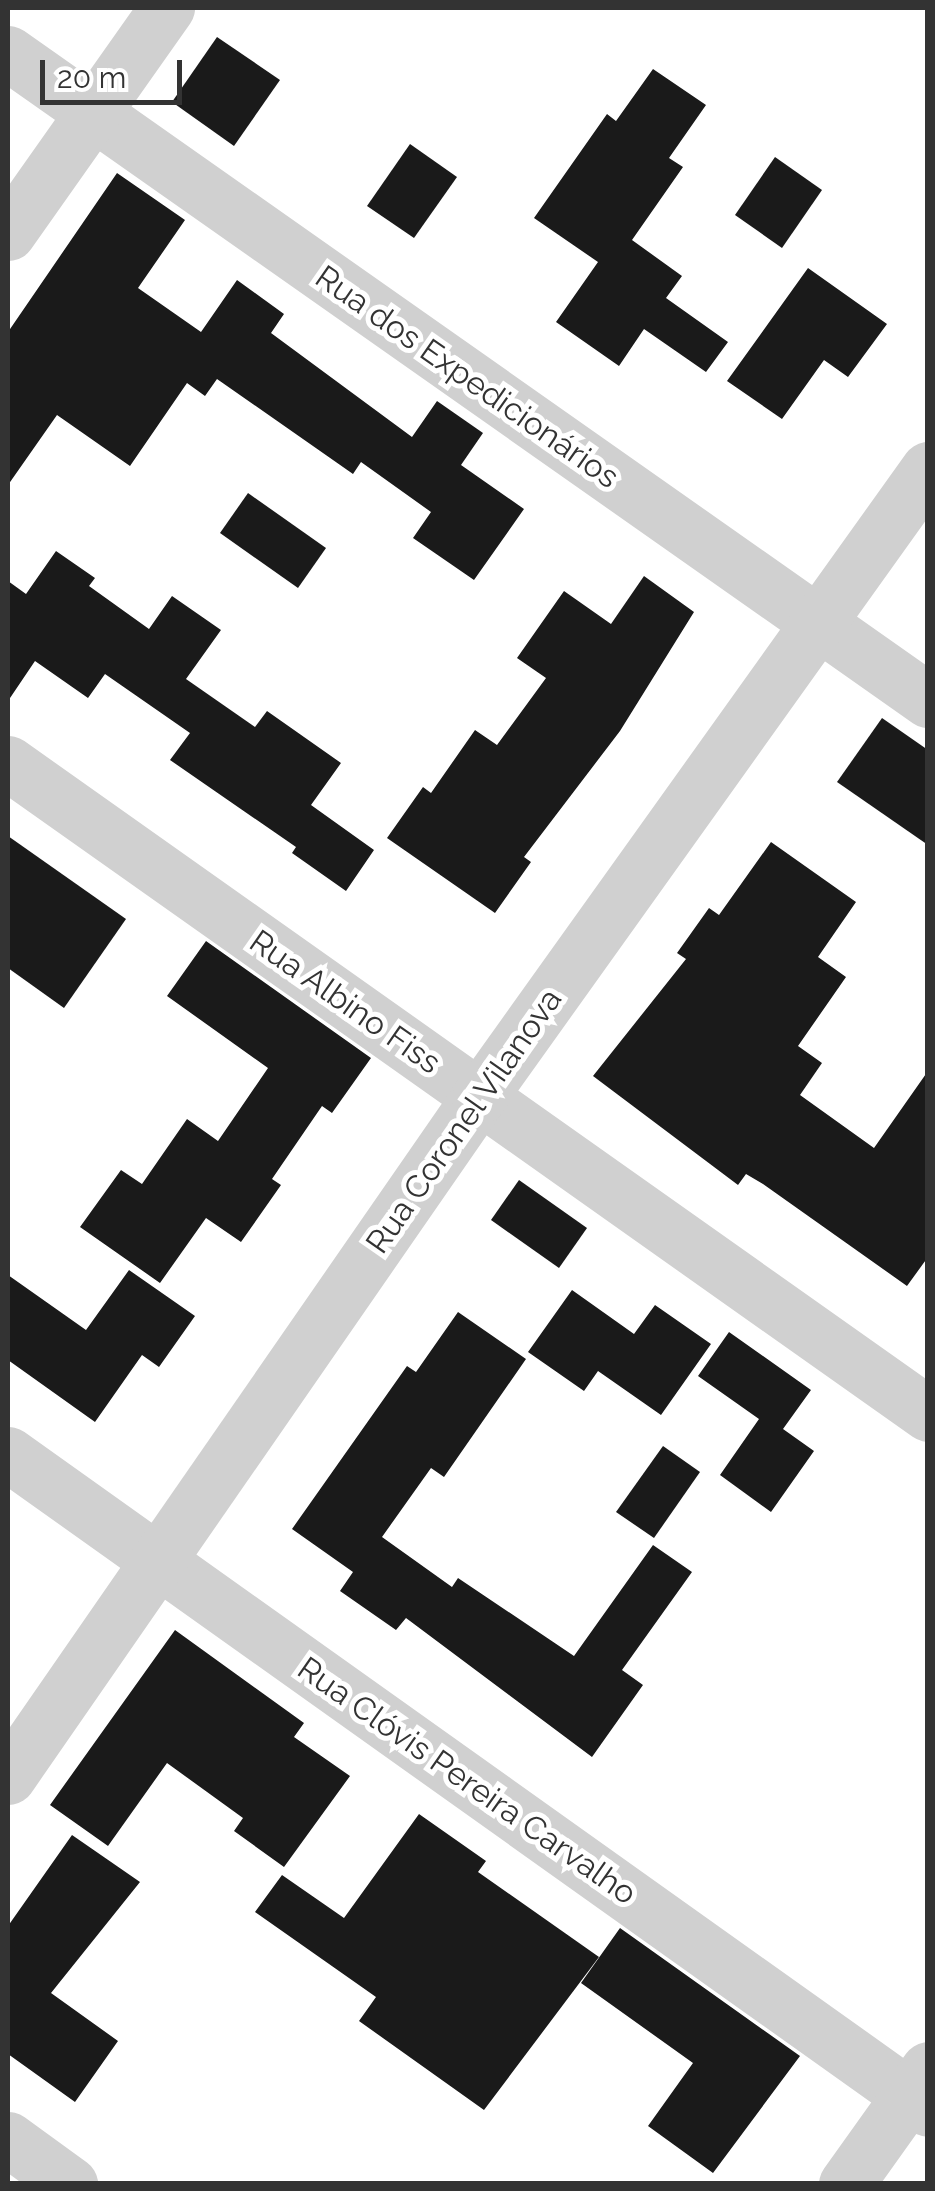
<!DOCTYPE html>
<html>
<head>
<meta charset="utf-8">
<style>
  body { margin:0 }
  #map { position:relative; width:935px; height:2191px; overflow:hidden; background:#fff; font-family:Raleway,sans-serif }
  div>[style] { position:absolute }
  .building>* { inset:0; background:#1a1a1a }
  .minor>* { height:55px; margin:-27.5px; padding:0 27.5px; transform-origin:27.5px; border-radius:27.5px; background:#d0d0d0 }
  span { translate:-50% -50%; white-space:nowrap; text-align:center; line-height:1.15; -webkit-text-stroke:10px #fff; paint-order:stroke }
  .street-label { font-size:32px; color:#333 }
  .frame { position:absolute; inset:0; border:10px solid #333; pointer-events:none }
  .scale { position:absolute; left:40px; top:60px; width:142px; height:45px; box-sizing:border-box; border:5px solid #333; border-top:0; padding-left:12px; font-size:30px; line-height:35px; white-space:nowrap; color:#333; -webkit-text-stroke:8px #fff; paint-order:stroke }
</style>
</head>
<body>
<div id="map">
  <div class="building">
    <i style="clip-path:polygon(217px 37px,280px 80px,234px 146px,172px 102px)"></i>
    <i style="clip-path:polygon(653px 69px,706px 105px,669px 158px,683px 167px,632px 240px,682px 276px,666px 298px,728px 342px,706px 372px,644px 329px,619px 366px,556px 322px,598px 262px,534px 218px,607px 114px,616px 121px)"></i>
    <i style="clip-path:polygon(410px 144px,457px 177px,414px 238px,367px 206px)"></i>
    <i style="clip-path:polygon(775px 157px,822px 190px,782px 248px,735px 215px)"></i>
    <i style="clip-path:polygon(117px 173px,185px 220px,138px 288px,201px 332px,237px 280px,284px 314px,271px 333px,412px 437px,437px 401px,483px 433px,461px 465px,524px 509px,474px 580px,413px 538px,431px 512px,361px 462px,353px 474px,217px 379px,205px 396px,187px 383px,130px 466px,57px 415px,8px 485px,8px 332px)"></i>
    <i style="clip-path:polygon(808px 268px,887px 324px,848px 377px,824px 360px,782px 419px,727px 381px)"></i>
    <i style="clip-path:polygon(248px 493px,326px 548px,298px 588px,220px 533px)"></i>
    <i style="clip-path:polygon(56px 551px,95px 578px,89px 586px,149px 629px,172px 596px,221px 630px,186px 679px,255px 727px,267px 711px,341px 763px,311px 805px,374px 850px,346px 891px,292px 853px,296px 847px,170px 760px,190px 733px,105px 674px,88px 698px,35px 661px,8px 701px,8px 581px,26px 594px)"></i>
    <i style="clip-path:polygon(644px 576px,694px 612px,620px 731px,524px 857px,531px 862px,495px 913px,387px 838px,423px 787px,431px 793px,475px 730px,497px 745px,546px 678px,517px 658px,564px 591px,611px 624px)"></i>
    <i style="clip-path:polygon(882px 718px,928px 750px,928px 845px,837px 782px)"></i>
    <i style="clip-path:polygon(8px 836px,126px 919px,64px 1008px,8px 968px)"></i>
    <i style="clip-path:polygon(771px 842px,856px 902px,818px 957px,846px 977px,798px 1046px,822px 1063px,800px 1095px,874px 1148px,928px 1071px,928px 1257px,907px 1286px,763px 1184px,746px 1174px,738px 1185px,593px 1076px,686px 959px,677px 953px,709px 908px,719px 915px)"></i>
    <i style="clip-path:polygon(206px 941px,371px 1058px,332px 1113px,322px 1106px,272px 1179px,281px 1185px,241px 1242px,206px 1218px,160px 1283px,80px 1227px,121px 1170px,142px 1184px,187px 1119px,218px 1141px,268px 1068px,167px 996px)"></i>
    <i style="clip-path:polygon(519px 1180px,587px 1228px,559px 1268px,491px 1220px)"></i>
    <i style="clip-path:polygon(129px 1270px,195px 1316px,159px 1367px,142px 1355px,95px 1422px,8px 1360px,8px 1275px,86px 1330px)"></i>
    <i style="clip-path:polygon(572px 1290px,634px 1334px,655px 1305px,711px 1344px,661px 1415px,598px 1371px,584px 1391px,528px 1352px)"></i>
    <i style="clip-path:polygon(458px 1312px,526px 1359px,444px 1477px,431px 1468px,382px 1537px,452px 1587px,458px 1578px,574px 1656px,653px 1545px,692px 1572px,622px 1670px,643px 1685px,592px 1757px,406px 1618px,396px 1630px,340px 1591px,353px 1572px,292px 1529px,407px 1366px,416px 1372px)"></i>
    <i style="clip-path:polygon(729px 1332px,811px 1390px,783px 1429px,814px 1451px,771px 1512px,720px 1475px,759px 1419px,698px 1376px)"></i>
    <i style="clip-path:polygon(663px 1446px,700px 1472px,654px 1538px,616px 1512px)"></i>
    <i style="clip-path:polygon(175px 1630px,304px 1723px,294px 1737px,350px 1776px,284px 1867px,234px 1831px,243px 1818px,167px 1763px,108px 1846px,50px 1805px)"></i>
    <i style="clip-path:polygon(419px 1814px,486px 1861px,478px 1872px,599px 1957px,484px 2110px,359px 2021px,376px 1997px,255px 1912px,282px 1875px,344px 1918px)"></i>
    <i style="clip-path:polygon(72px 1835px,140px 1882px,51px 1993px,118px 2041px,75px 2102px,8px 2054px,8px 1926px)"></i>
    <i style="clip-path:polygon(620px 1928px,800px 2056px,713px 2173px,648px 2126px,693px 2063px,581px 1983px)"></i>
  </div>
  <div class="minor">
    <i style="left:8px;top:53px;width:1125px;rotate:35.12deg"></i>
    <i style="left:8px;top:233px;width:276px;rotate:-54.8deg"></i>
    <i style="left:8px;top:763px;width:1127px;rotate:35.28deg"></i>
    <i style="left:8px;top:1454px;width:1129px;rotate:35.45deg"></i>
    <i style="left:8px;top:1777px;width:827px;rotate:-55.29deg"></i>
    <i style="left:479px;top:1097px;width:772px;rotate:-54.44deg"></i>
    <i style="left:8px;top:2139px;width:77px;rotate:36deg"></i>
    <i style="left:846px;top:2184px;width:141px;rotate:-54.5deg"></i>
  </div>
  <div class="street-label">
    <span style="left:467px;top:377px;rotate:35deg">Rua dos Expedicionários</span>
    <span style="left:345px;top:1002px;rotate:35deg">Rua Albino Fiss</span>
    <span style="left:464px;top:1121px;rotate:-55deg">Rua Coronel Vilanova</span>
    <span style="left:467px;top:1781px;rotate:35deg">Rua Clóvis Pereira Carvalho</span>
  </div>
  <div class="frame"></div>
  <div class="scale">20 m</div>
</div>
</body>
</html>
